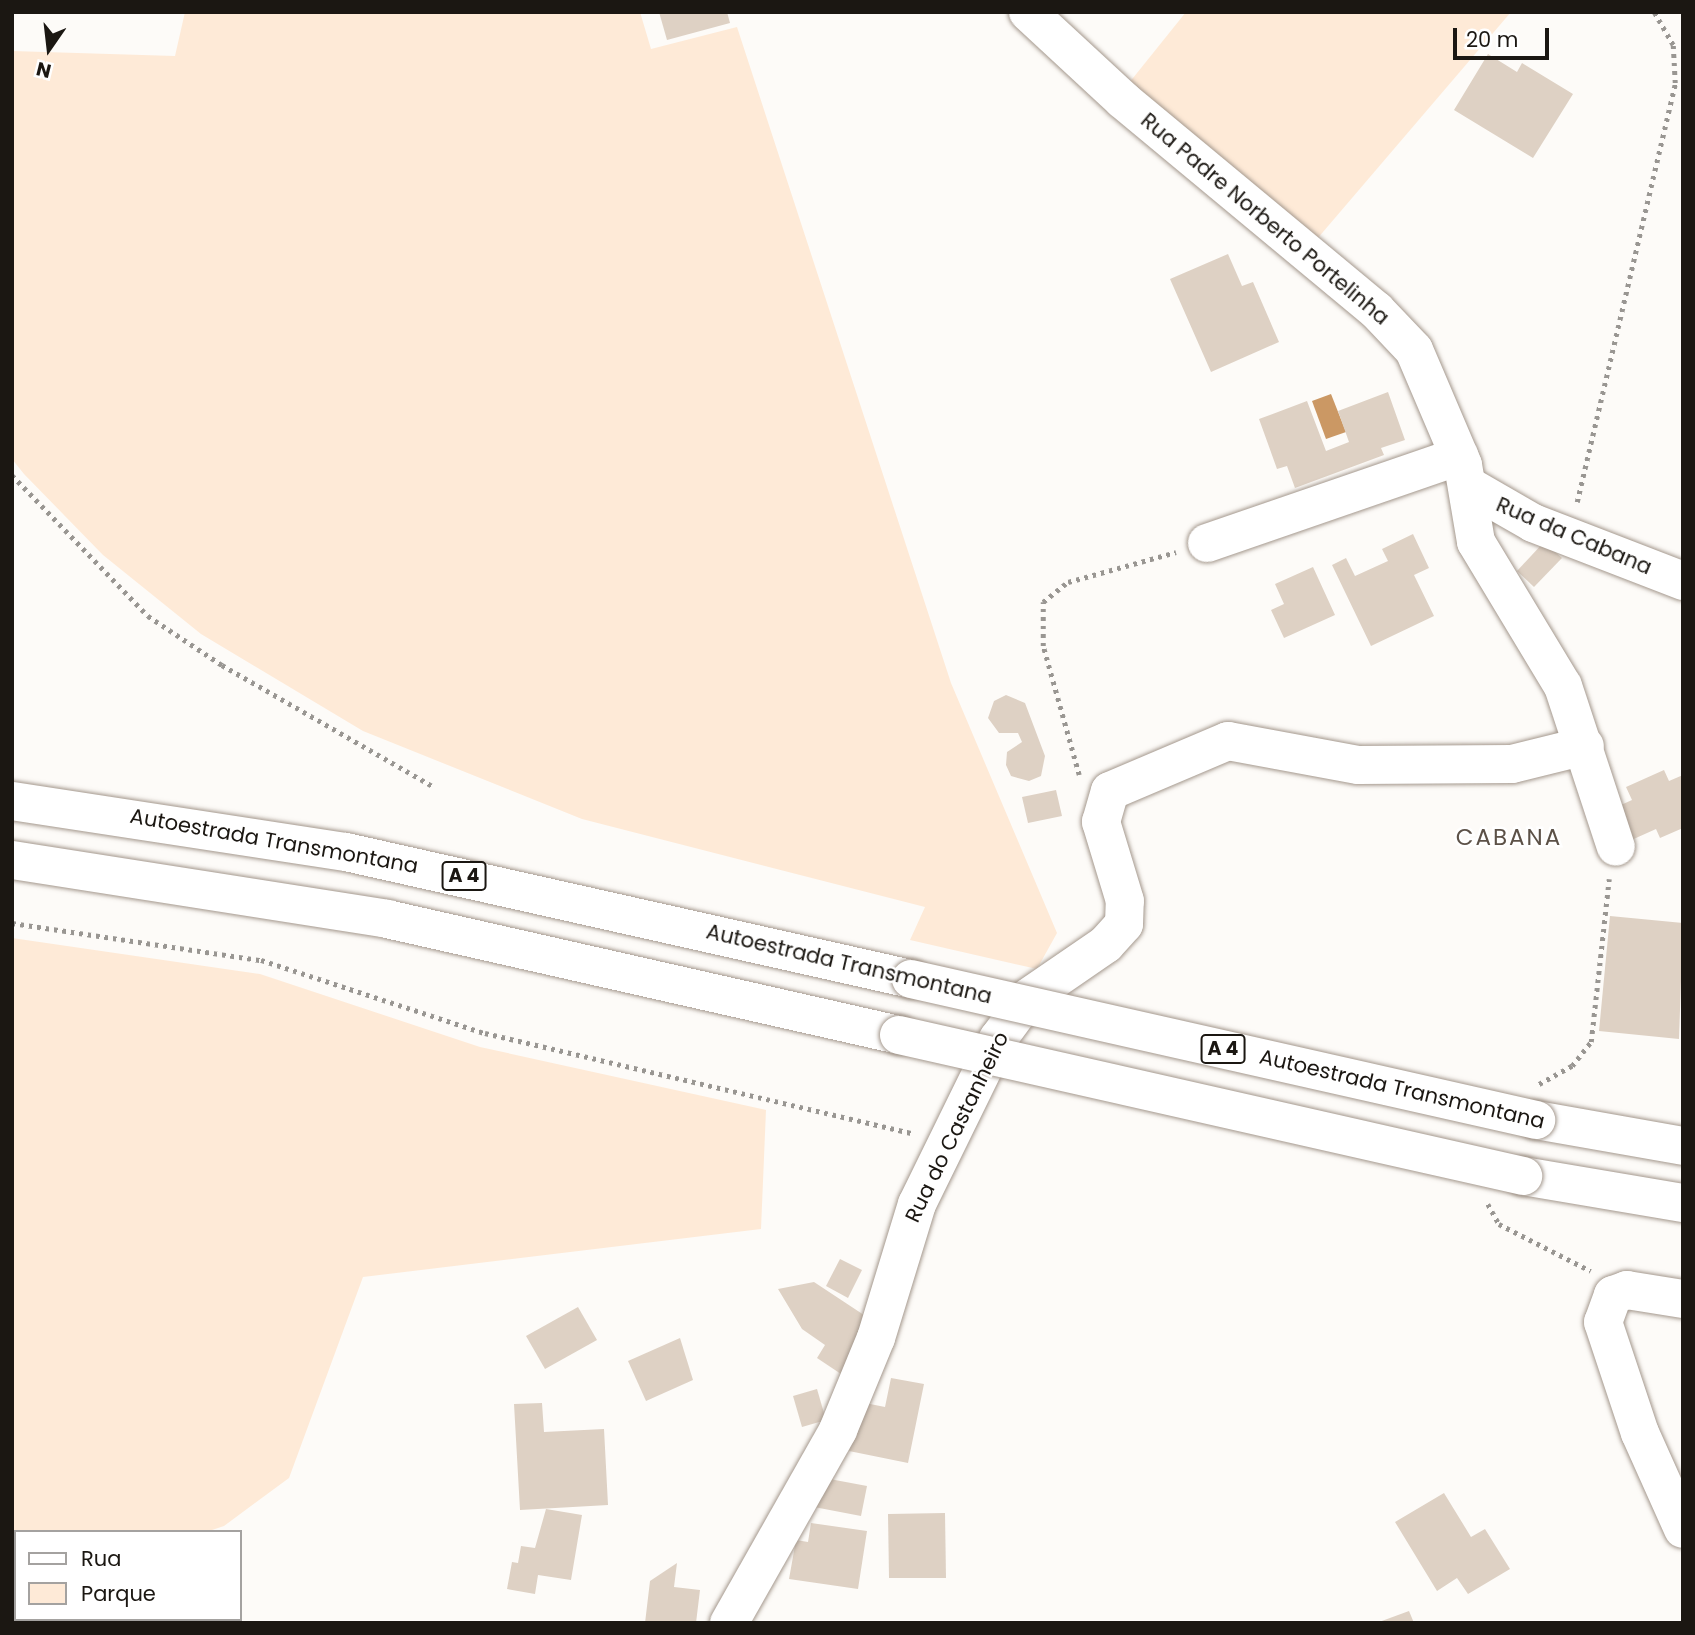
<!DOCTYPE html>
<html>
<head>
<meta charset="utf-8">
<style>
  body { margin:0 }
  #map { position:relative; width:1695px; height:1635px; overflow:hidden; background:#fdfbf8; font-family:Poppins,sans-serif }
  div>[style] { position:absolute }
  .green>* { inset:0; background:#feead7 }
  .water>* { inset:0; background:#cb9864 }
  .building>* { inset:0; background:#ded1c4 }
  .path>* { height:4.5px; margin-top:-2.25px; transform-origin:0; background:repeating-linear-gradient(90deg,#999692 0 3.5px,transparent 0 8.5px) }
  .roads { filter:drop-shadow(0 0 2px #a4988d) drop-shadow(0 0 2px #a4988d) }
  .minor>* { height:38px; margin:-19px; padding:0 19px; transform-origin:19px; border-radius:19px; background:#fff }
  .highway>* { height:38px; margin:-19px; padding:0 19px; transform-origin:19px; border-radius:19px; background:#fff }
  .bridges { filter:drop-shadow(0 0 2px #a4988d) drop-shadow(0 0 2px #a4988d) }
  .highway-bridge>* { height:38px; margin:-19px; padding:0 19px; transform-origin:19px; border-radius:19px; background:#fff }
  span { translate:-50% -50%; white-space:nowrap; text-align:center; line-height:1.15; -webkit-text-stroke:5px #fff; paint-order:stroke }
  .shield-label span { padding:2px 5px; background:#fff; border:2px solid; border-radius:5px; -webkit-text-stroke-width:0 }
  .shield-label { font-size:19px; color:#1b1712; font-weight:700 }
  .street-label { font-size:21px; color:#1b1712 }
  .neighbourhood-label { font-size:23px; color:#5c5147; letter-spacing:2px }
  .frame { position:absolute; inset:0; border:14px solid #1b1712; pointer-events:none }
  .legend { position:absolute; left:14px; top:1530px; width:228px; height:91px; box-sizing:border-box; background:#fff; border:2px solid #a4a2a0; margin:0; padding:9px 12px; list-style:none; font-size:21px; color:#1b1712 }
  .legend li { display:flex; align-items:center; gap:14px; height:35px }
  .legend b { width:35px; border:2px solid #a4a2a0 }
  .north { position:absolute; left:14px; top:14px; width:70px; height:70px; -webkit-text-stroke:5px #fff; paint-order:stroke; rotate:194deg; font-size:19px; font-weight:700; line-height:28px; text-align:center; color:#1b1712 }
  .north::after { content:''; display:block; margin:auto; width:24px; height:32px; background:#1b1712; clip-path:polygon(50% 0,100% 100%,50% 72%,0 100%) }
  .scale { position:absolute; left:1453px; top:28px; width:96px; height:32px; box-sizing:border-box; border:4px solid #1b1712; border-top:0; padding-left:9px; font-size:21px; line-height:24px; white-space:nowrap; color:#1b1712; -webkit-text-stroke:5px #fff; paint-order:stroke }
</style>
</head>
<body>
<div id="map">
  <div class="green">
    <i style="clip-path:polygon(185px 12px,640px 12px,651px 49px,737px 27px,951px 683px,1057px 933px,1037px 969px,910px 940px,925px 907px,582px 819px,363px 731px,201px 634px,103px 555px,24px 474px,12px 459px,12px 51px,175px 56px)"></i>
    <i style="clip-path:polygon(1186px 12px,1511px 12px,1317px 239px,1129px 83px)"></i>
    <i style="clip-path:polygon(12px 938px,260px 974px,480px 1047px,766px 1110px,761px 1229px,363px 1277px,289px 1478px,224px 1526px,206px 1532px,16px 1532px,16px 1619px,176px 1623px,12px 1623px)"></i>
  </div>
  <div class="water">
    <i style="clip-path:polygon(1331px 394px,1346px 432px,1326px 439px,1312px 401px)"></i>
  </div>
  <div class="building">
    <i style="clip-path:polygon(659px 12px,727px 12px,730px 23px,667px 40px)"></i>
    <i style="clip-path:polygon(1488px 54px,1517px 72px,1522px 63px,1573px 94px,1533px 158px,1454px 110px)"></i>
    <i style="clip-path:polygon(1228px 254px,1242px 286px,1253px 282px,1279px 342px,1211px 372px,1170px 279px)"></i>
    <i style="clip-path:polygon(1388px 392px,1405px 440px,1381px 448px,1384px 455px,1295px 488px,1287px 466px,1277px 469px,1259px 419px,1307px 401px,1326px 451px,1349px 442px,1338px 411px)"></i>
    <i style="clip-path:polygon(1413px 534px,1429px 568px,1414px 575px,1434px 616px,1371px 646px,1332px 565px,1346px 558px,1355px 576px,1388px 561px,1382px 549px)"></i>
    <i style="clip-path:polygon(1544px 542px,1562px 558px,1534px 587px,1517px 571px)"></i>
    <i style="clip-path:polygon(1313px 567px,1335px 615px,1284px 638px,1271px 610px,1284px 604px,1275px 584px)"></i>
    <i style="clip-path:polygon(1006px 695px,1025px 703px,1045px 756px,1041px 776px,1029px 781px,1011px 776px,1006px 765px,1007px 752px,1022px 742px,1018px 733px,999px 733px,988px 718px,994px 701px)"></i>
    <i style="clip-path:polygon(1664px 770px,1669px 781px,1683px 775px,1683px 828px,1660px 838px,1656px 829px,1627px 842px,1612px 809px,1632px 800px,1626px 787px)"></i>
    <i style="clip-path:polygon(1056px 790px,1062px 816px,1028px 823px,1022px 797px)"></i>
    <i style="clip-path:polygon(1610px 916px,1683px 923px,1679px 1039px,1599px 1031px)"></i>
    <i style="clip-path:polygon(840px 1259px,862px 1270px,848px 1298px,826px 1286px)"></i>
    <i style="clip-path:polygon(814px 1282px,870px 1319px,841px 1374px,817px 1358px,825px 1345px,802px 1329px,778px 1289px)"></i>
    <i style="clip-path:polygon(578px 1307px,597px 1340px,545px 1369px,526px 1336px)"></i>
    <i style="clip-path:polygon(680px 1338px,693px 1380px,646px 1401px,628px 1361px)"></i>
    <i style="clip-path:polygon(891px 1378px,924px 1384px,908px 1463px,849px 1451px,860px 1402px,885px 1407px)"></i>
    <i style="clip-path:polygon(817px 1389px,826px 1420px,802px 1427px,793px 1396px)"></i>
    <i style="clip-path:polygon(542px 1403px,544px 1432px,604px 1429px,608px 1505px,520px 1510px,514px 1404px)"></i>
    <i style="clip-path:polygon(819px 1477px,867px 1486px,861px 1516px,814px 1507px)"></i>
    <i style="clip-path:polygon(1444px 1493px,1471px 1537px,1485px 1529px,1510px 1569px,1468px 1594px,1457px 1578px,1437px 1591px,1395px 1522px)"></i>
    <i style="clip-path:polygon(546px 1509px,582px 1515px,571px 1580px,538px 1575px,535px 1594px,507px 1589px,512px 1562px,518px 1563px,521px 1546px,535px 1548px)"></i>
    <i style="clip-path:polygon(945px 1513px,946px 1578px,889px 1578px,888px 1514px)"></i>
    <i style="clip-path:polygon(811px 1523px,867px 1531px,858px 1589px,789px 1579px,796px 1540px,808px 1542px)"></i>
    <i style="clip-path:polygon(677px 1563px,674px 1587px,700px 1590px,696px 1623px,645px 1623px,650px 1581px)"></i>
    <i style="clip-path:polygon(1409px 1611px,1414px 1623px,1379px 1623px,1379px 1622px)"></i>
  </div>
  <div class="path">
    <i style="left:12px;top:475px;width:196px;rotate:46deg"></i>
    <i style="left:148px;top:616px;width:89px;rotate:33.5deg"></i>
    <i style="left:222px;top:665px;width:245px;rotate:29.9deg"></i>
    <i style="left:1577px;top:502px;width:430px;rotate:-76.8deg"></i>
    <i style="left:1675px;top:83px;width:38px;rotate:-93deg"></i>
    <i style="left:1673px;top:45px;width:38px;rotate:-120deg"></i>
    <i style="left:1079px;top:775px;width:134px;rotate:-105.6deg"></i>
    <i style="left:1043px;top:646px;width:44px;rotate:-90deg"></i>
    <i style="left:1043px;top:602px;width:32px;rotate:-39deg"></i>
    <i style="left:1068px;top:582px;width:112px;rotate:-15.5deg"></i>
    <i style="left:12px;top:923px;width:252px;rotate:8.5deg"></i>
    <i style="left:261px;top:960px;width:236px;rotate:18.1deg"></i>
    <i style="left:485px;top:1033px;width:441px;rotate:13.2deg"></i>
    <i style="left:1539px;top:1084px;width:38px;rotate:-29deg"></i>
    <i style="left:1572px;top:1066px;width:31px;rotate:-52deg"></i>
    <i style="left:1591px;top:1042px;width:164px;rotate:-83.7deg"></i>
    <i style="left:1488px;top:1204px;width:23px;rotate:61deg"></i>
    <i style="left:1499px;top:1224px;width:103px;rotate:27.1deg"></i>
  </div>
  <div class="roads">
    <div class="minor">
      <i style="left:1028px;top:12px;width:129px;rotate:42.8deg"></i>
      <i style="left:1123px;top:100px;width:329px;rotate:39.7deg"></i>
      <i style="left:1376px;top:310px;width:55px;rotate:46.5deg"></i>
      <i style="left:1414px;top:350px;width:125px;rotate:66.9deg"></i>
      <i style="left:1463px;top:465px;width:78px;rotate:80.4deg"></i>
      <i style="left:1476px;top:542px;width:168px;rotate:58.9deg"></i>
      <i style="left:1563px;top:686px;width:169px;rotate:71.8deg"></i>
      <i style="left:1467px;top:485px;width:76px;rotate:29.9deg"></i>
      <i style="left:1533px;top:523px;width:161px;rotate:21.1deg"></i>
      <i style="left:1207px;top:543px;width:267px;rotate:-19deg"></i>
      <i style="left:1683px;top:1299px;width:57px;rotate:-170.9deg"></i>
      <i style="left:1627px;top:1290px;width:15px;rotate:160deg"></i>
      <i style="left:1613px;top:1295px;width:29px;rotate:110deg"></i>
      <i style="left:1603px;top:1322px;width:117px;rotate:71.6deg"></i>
      <i style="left:1640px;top:1433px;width:105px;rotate:65.9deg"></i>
      <i style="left:729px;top:1623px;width:222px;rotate:-60.5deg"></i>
      <i style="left:838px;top:1430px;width:100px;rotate:-67.6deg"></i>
      <i style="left:876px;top:1338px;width:140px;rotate:-73deg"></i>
      <i style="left:917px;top:1204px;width:184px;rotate:-63.9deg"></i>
      <i style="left:998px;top:1039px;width:52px;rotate:-53.6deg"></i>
      <i style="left:1029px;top:997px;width:93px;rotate:-34.5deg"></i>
      <i style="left:1106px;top:944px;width:27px;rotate:-48deg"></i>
      <i style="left:1124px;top:924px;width:23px;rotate:-88deg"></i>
      <i style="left:1125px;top:901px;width:83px;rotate:-106.9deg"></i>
      <i style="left:1101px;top:822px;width:32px;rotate:-74deg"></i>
      <i style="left:1110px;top:791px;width:128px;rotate:-23deg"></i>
      <i style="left:1228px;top:741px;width:132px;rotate:10.5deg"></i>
      <i style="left:1358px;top:765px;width:154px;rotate:-0.4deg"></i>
      <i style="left:1512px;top:764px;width:75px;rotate:-13.9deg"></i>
    </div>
    <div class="highway">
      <i style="left:12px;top:801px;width:338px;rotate:8.7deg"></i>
      <i style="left:346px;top:852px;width:579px;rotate:12.67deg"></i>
      <i style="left:12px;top:860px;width:380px;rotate:8.9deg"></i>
      <i style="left:387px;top:919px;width:525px;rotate:12.77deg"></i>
      <i style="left:1536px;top:1120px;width:149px;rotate:10deg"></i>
      <i style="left:1523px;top:1176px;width:162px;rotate:9.6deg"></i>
    </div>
  </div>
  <div class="bridges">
    <div class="highway-bridge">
      <i style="left:911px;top:979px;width:641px;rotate:12.71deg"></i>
      <i style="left:899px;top:1035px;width:640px;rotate:12.73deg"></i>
    </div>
  </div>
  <div class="shield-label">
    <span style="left:464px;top:876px">A 4</span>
    <span style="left:1223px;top:1049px">A 4</span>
  </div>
  <div class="street-label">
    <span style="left:1265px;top:219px;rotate:40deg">Rua Padre Norberto Portelinha</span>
    <span style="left:1574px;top:536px;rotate:23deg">Rua da Cabana</span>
    <span style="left:274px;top:841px;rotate:10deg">Autoestrada Transmontana</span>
    <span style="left:849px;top:964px;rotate:13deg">Autoestrada Transmontana</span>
    <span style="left:1402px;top:1089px;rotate:13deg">Autoestrada Transmontana</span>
    <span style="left:957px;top:1127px;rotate:-64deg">Rua do Castanheiro</span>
  </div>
  <div class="neighbourhood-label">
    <span style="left:1509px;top:837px">CABANA</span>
  </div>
  <div class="frame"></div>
  <ul class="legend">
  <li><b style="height:9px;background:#fff"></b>Rua</li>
  <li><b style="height:19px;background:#feead7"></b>Parque</li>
  </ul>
  <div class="north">N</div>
  <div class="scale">20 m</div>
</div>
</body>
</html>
